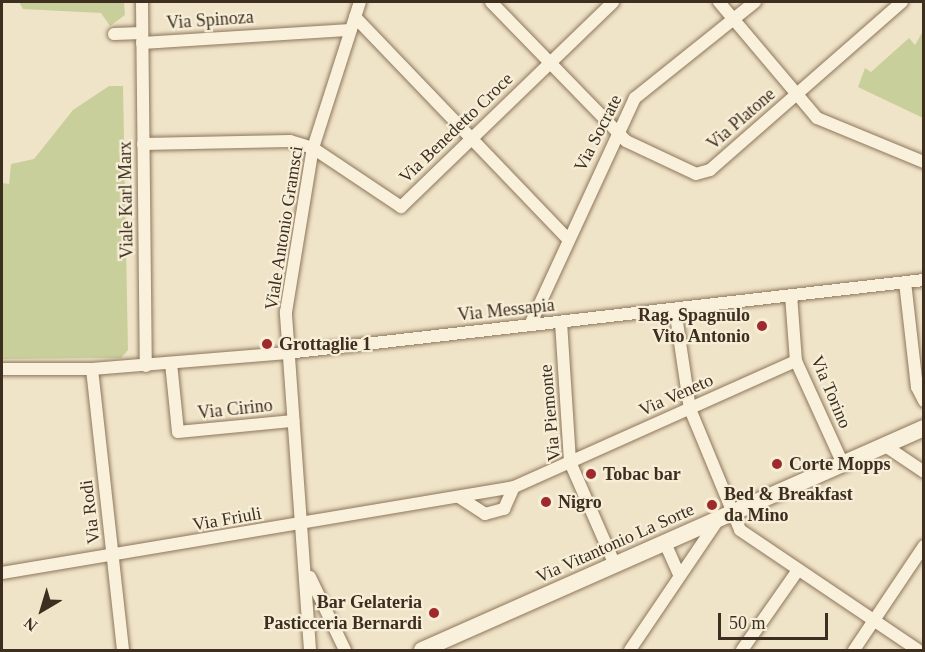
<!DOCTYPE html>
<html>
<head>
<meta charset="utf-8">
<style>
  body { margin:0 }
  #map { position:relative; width:925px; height:652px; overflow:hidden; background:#f0e4c8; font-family:Georgia,serif }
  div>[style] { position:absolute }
  .green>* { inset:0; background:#c9cf9b }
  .roads { filter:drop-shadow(0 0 2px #8d765c) drop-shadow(0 0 2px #8d765c) }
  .street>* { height:12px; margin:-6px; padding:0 6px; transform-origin:6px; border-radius:6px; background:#faf1dc }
  .secondary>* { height:16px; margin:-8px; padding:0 8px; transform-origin:8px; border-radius:8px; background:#faf1dc }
  .dots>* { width:16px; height:16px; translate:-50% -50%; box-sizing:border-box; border:3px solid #f7eed8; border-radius:50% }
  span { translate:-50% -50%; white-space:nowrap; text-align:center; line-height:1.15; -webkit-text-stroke:4.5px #f7eed8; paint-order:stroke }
  .street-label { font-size:18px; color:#3d2e20 }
  .poi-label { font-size:18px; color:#3d2e20; font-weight:700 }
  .right { translate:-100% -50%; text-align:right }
  .left { translate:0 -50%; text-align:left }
  .frame { position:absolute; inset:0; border:3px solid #3d2e20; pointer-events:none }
  .north { position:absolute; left:12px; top:580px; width:60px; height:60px; -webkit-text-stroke:4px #f7eed8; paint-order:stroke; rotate:218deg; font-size:16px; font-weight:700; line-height:24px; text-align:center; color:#3d2e20 }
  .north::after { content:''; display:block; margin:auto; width:21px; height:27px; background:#3d2e20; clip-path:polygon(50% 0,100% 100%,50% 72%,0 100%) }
  .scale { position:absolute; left:718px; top:613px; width:110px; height:27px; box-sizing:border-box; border:3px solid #3d2e20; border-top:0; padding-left:8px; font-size:18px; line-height:21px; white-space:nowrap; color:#3d2e20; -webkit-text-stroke:4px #f7eed8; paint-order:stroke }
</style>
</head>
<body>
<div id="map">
  <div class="green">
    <i style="clip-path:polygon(19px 2px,124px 2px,125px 15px,110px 26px,101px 13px,23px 9px)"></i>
    <i style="clip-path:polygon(923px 31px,923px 118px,858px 87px,865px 68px,871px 72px,909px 38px,915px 45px)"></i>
    <i style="clip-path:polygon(109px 86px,123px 86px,128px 350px,121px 358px,2px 359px,2px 183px,9px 184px,11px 164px,34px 159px,73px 110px)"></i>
  </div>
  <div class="roads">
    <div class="street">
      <i style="left:142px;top:2px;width:364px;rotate:89.4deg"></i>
      <i style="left:491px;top:2px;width:194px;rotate:45.8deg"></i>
      <i style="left:626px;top:141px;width:77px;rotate:25.2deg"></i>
      <i style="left:696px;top:174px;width:15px;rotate:-16deg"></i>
      <i style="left:710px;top:170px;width:255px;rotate:-41.2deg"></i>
      <i style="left:719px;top:2px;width:152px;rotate:49.8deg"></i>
      <i style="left:817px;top:118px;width:116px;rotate:22.4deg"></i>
      <i style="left:355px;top:17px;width:308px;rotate:46.2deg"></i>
      <i style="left:114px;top:34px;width:28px;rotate:-2deg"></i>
      <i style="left:142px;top:43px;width:209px;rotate:-3.6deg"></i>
      <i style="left:143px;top:144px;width:147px;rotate:-1.2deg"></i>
      <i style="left:290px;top:141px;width:24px;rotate:17deg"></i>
      <i style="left:313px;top:148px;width:106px;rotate:33.8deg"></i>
      <i style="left:401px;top:207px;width:295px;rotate:-44deg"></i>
      <i style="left:905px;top:282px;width:106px;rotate:83.5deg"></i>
      <i style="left:917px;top:387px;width:16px;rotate:63deg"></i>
      <i style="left:791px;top:295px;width:66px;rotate:85.7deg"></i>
      <i style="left:796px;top:361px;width:113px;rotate:65.5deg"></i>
      <i style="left:675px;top:309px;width:101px;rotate:81.5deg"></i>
      <i style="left:690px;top:409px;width:131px;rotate:67.5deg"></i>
      <i style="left:740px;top:530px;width:215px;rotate:34deg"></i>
      <i style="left:561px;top:322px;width:140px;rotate:86.3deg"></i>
      <i style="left:570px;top:462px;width:112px;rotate:66.4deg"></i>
      <i style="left:530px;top:325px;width:250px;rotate:-65.2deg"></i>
      <i style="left:635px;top:98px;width:154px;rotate:-38.7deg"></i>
      <i style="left:171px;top:363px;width:69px;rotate:84.2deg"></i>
      <i style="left:178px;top:432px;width:116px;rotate:-5.5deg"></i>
      <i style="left:2px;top:369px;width:90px"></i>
      <i style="left:92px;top:369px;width:196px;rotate:-4.7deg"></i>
      <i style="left:287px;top:353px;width:641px;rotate:-6.54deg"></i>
      <i style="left:92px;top:369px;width:283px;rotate:83.7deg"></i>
      <i style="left:884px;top:445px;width:48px;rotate:34deg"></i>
      <i style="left:459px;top:497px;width:31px;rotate:33deg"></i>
      <i style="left:485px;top:514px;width:20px;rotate:-15deg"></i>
      <i style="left:504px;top:509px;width:24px;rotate:-66deg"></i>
      <i style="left:665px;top:543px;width:36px;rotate:66deg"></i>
      <i style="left:2px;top:573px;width:519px;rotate:-9.53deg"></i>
      <i style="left:514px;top:487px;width:309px;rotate:-24.1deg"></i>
      <i style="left:310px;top:577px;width:81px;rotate:64.4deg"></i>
      <i style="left:310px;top:650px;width:339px;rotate:-94.1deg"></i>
      <i style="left:286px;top:312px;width:166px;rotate:-80.7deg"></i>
      <i style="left:313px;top:148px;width:153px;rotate:-72.2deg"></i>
      <i style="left:630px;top:650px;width:157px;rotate:-55.9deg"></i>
      <i style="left:742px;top:650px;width:98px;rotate:-55deg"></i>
      <i style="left:854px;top:650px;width:125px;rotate:-56.1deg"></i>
    </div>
    <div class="secondary">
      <i style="left:422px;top:650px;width:549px;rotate:-23.86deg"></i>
    </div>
  </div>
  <div class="dots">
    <i style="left:762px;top:326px;background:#9e2a2b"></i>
    <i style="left:267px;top:344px;background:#9e2a2b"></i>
    <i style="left:777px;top:464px;background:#9e2a2b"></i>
    <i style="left:591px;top:474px;background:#9e2a2b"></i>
    <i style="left:546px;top:502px;background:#9e2a2b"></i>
    <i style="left:712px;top:505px;background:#9e2a2b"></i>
    <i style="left:434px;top:613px;background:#9e2a2b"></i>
  </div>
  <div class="street-label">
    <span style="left:210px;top:20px;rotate:-4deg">Via Spinoza</span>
    <span style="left:741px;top:119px;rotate:-41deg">Via Platone</span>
    <span style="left:456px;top:128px;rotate:-44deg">Via Benedetto Croce</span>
    <span style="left:598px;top:133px;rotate:-63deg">Via Socrate</span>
    <span style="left:126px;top:200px;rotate:-91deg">Viale Karl Marx</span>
    <span style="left:284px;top:228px;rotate:-81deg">Viale Antonio Gramsci</span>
    <span style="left:506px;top:310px;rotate:-6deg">Via Messapia</span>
    <span style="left:831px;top:392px;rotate:67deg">Via Torino</span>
    <span style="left:676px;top:395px;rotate:-24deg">Via Veneto</span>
    <span style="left:235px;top:409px;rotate:-6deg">Via Cirino</span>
    <span style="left:550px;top:413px;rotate:-95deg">Via Piemonte</span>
    <span style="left:90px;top:512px;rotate:-97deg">Via Rodi</span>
    <span style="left:227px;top:519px;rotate:-10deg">Via Friuli</span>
    <span style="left:615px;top:543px;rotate:-24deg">Via Vitantonio La Sorte</span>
  </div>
  <div class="poi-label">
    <span class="right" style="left:750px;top:326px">Rag. Spagnulo<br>Vito Antonio</span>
    <span class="left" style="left:279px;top:344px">Grottaglie 1</span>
    <span class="left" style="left:789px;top:464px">Corte Mopps</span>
    <span class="left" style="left:603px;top:474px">Tobac bar</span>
    <span class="left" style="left:724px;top:505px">Bed &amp; Breakfast<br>da Mino</span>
    <span class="left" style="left:558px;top:502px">Nigro</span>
    <span class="right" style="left:422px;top:613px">Bar Gelateria<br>Pasticceria Bernardi</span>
  </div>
  <div class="frame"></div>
  <div class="north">N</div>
  <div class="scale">50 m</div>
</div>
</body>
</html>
